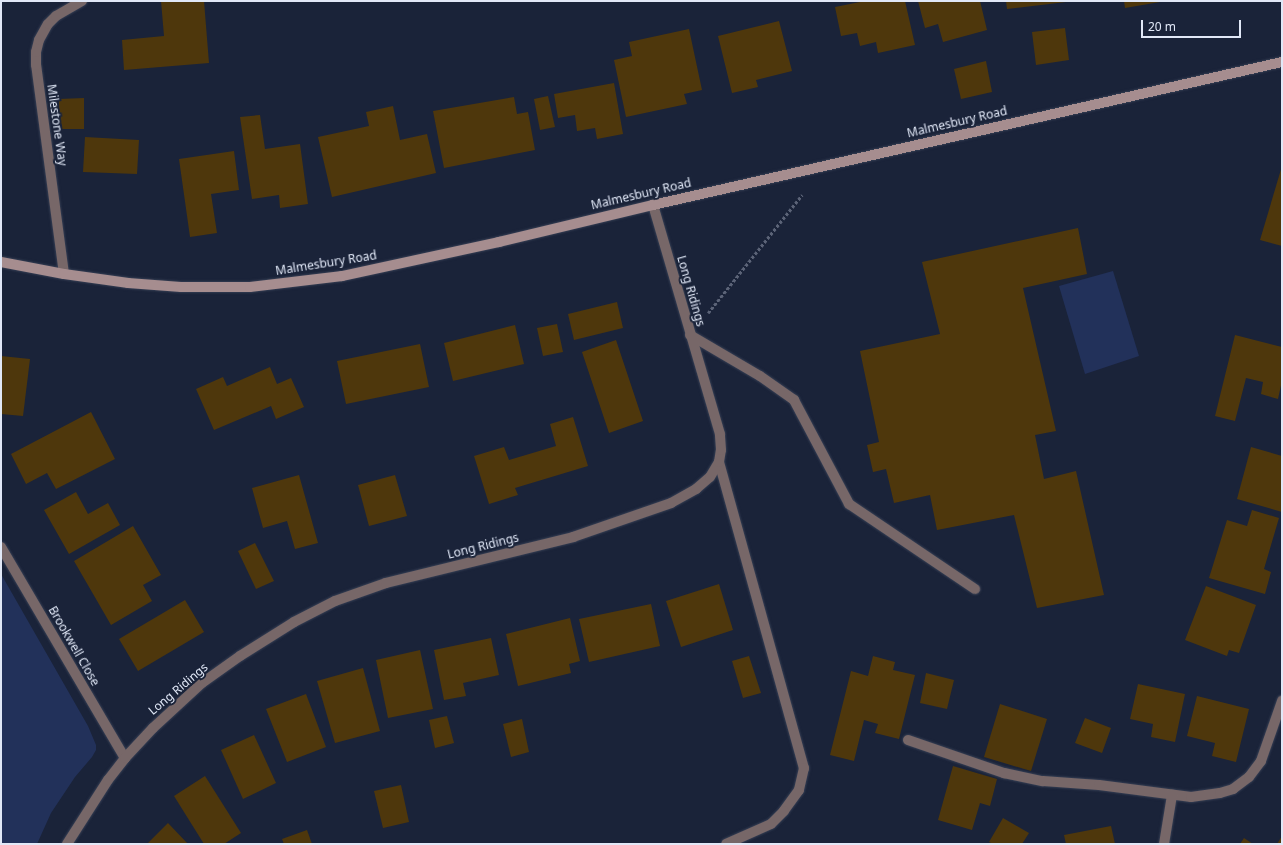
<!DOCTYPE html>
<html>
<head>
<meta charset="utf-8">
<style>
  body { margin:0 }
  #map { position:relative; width:1283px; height:845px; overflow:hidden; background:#1a2339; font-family:"Noto Sans",sans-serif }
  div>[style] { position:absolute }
  .green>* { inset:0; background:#22315a }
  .building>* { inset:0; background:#4e370c }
  .path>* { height:2.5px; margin-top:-1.25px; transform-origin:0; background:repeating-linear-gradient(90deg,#5b6377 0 3px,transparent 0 5px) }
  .roads { filter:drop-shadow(0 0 1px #363f54) drop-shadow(0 0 1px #363f54) }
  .service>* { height:10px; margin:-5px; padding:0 5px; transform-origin:5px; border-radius:5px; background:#776768 }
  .minor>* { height:10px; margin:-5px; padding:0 5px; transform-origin:5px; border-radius:5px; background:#776768 }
  .secondary>* { height:10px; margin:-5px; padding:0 5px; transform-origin:5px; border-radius:5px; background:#a68d8f }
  span { translate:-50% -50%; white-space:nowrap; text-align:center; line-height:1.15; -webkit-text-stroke:4px #1a2339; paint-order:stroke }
  .street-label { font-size:12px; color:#e1e8f7 }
  .frame { position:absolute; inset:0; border:2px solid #e1e8f7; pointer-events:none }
  .scale { position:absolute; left:1141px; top:20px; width:100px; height:18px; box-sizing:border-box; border:2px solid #e1e8f7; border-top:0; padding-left:5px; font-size:12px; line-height:14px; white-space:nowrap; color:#e1e8f7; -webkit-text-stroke:3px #1a2339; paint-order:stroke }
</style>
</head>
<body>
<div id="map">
  <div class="green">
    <i style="clip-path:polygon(1113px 271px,1139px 356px,1085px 374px,1059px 286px)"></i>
    <i style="clip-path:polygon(1px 574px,88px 726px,96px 745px,96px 750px,92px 757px,75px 777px,51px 813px,37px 844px,1px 844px)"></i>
  </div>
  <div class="building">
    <i style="clip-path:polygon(161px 1px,204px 1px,209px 63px,124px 70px,122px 40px,164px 36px)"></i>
    <i style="clip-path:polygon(865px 1px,905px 1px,915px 45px,878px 53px,876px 42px,860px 46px,857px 33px,841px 36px,835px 7px)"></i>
    <i style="clip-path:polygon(918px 1px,980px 1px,987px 30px,943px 42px,938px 24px,925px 28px)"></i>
    <i style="clip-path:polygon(1006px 1px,1066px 1px,1066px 2px,1007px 9px)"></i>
    <i style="clip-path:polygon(1124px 1px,1160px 1px,1160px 2px,1125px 8px)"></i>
    <i style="clip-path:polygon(779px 21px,792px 71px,756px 80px,758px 87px,732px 93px,718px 36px)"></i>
    <i style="clip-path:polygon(1065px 28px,1069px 60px,1036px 65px,1032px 32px)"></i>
    <i style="clip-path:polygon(689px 29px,702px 90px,684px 94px,687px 104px,626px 117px,614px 60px,632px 56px,629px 42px)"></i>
    <i style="clip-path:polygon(986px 61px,992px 92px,961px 99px,954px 69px)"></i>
    <i style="clip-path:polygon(614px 83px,623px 134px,597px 139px,595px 128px,577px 131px,575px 115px,558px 118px,554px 94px)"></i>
    <i style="clip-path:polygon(548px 96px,555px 127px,540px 130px,534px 99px)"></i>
    <i style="clip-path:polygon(514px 97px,517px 114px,528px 112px,535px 150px,444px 168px,433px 111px)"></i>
    <i style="clip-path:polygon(84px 98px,84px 129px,59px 129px,59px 99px)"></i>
    <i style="clip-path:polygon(393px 106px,400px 140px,427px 134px,436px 173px,332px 197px,318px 137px,369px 126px,366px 112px)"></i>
    <i style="clip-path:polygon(260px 115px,265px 149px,300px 144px,308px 204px,280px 208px,279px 195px,252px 199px,240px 117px)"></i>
    <i style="clip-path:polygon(85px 137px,139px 140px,137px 174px,83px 172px)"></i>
    <i style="clip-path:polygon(234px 151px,239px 190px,211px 194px,217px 233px,190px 237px,179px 159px)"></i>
    <i style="clip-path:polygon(1282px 166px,1282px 246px,1260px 240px)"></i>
    <i style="clip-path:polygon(1078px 228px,1087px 274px,1023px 288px,1056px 431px,1035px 435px,1044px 479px,1076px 471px,1104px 595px,1037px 608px,1014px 515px,937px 530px,930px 495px,894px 503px,886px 469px,873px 472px,867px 445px,879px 442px,860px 351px,940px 334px,922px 262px)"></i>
    <i style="clip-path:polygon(617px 302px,623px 328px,574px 340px,568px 314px)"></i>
    <i style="clip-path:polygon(557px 324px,563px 352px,543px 356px,537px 328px)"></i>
    <i style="clip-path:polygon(515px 325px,524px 364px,453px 381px,444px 343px)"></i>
    <i style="clip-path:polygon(1235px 335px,1282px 347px,1282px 381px,1278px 399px,1261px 394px,1263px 382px,1246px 378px,1235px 421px,1215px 416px)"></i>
    <i style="clip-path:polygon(616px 340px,643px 421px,609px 433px,582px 352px)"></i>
    <i style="clip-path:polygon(420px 344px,429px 387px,346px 404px,337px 361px)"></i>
    <i style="clip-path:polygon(1px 356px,30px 359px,23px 416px,1px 414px)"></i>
    <i style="clip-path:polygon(270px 367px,277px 384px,291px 378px,304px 407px,276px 419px,271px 406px,214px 430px,196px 389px,223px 377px,227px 386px)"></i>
    <i style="clip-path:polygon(91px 412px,115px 459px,56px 489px,47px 473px,26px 484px,11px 454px)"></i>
    <i style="clip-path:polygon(573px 417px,588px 466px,515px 488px,518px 495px,489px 504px,474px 456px,504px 447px,509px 460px,556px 446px,550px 424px)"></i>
    <i style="clip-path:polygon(1251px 447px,1282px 456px,1282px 512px,1237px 499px)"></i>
    <i style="clip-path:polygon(299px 475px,318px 543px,295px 549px,287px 521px,263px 528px,252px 488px)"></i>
    <i style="clip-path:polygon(395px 475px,407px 516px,369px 526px,358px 485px)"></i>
    <i style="clip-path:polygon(76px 492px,88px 514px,108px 503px,120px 525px,69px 554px,44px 510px)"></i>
    <i style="clip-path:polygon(1252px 510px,1279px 518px,1264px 569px,1271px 572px,1265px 594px,1209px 578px,1227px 520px,1247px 526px)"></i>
    <i style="clip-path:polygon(133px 526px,161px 575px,143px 585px,152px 601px,111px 625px,74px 561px)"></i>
    <i style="clip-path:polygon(255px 543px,274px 581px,256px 589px,238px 551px)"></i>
    <i style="clip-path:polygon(719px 584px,733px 630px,681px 647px,666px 601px)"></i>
    <i style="clip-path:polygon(1206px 586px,1256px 605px,1239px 653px,1229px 650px,1227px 656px,1185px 640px)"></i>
    <i style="clip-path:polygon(185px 600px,204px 632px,138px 671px,119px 639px)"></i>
    <i style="clip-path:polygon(651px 604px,660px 646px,589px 662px,579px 619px)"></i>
    <i style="clip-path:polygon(570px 618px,580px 661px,569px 664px,571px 673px,518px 686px,506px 634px)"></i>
    <i style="clip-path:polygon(491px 638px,499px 675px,463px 683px,466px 696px,444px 700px,434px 650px)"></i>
    <i style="clip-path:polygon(420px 650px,433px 709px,388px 718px,376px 660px)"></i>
    <i style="clip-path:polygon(749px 656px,761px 693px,743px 698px,732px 661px)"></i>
    <i style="clip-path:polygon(873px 656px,895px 662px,893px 670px,915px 675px,899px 739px,875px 733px,878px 724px,864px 720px,854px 761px,830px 755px,851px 671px,868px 676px)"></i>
    <i style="clip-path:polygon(363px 668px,380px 731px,335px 743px,317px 681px)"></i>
    <i style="clip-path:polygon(926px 673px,954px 680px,947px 709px,920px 703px)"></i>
    <i style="clip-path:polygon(1138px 684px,1185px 694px,1175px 742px,1151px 737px,1153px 724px,1130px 719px)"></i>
    <i style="clip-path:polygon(306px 694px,326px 747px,287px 762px,266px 709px)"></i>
    <i style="clip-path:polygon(1197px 696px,1249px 709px,1236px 762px,1212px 756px,1215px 743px,1187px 736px)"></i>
    <i style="clip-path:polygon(1000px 704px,1047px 719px,1031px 771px,984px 757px)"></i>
    <i style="clip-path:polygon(447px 716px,454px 743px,435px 748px,429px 720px)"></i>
    <i style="clip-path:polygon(1085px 718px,1111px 728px,1102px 753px,1075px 743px)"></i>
    <i style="clip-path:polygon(522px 719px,529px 752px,511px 757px,503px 724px)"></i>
    <i style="clip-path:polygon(254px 735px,276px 783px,243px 799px,221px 750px)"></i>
    <i style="clip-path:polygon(953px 766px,997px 779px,990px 806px,980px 803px,972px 830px,938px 820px)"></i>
    <i style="clip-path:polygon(205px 776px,241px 833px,224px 844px,204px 844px,174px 796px)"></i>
    <i style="clip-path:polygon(401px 785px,409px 822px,383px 828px,374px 791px)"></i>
    <i style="clip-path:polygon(1003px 818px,1029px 833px,1022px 844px,993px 844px,989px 842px)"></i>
    <i style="clip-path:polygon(168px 823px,188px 844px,147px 844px)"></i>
    <i style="clip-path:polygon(1111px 826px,1115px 844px,1066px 844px,1064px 835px)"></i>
    <i style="clip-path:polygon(307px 830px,312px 844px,284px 844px,282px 839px)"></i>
    <i style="clip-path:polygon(1282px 836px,1282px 844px,1277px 844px)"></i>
    <i style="clip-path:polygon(1244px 838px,1253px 844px,1240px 844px)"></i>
  </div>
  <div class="path">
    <i style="left:708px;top:313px;width:151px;rotate:-51.5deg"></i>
  </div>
  <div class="roads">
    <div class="service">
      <i style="left:690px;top:335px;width:81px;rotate:30.4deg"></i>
      <i style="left:760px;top:376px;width:42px;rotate:35.2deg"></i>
      <i style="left:794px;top:400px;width:118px;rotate:62.1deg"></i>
      <i style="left:849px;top:504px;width:152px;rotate:34deg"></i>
      <i style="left:719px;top:462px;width:318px;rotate:74.5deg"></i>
      <i style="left:804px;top:768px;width:23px;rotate:103deg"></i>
      <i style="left:799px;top:790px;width:26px;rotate:126deg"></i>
      <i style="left:784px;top:811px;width:18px;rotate:135deg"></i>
      <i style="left:771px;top:824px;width:49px;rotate:156deg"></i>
      <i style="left:908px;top:740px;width:102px;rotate:19deg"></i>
      <i style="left:1004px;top:773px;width:40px;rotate:12deg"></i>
      <i style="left:1043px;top:781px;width:56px;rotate:4.1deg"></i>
    </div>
    <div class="minor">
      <i style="left:64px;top:274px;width:211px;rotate:-97.6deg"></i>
      <i style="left:36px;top:65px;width:13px;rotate:-90deg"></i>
      <i style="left:36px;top:52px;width:12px;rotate:-76deg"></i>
      <i style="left:39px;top:40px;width:18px;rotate:-61deg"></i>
      <i style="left:48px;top:24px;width:11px;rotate:-45deg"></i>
      <i style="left:56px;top:16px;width:30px;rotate:-30deg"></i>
      <i style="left:1px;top:547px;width:245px;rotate:59.6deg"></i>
      <i style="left:1099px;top:785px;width:93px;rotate:7.4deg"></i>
      <i style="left:1191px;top:797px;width:29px;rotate:-8deg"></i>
      <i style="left:1220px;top:793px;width:14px;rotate:-17deg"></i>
      <i style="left:1233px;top:789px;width:20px;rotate:-37deg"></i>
      <i style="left:1249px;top:777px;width:20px;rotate:-53deg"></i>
      <i style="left:1261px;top:761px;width:64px;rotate:-70.7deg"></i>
      <i style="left:67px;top:844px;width:76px;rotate:-57.4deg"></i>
      <i style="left:108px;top:780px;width:28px;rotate:-52deg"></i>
      <i style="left:125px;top:758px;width:41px;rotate:-47deg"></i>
      <i style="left:153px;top:728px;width:67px;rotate:-42.6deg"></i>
      <i style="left:202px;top:683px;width:47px;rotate:-35.4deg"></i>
      <i style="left:240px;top:656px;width:64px;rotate:-32.2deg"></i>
      <i style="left:294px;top:622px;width:46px;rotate:-27.1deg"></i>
      <i style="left:335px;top:601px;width:54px;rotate:-19.4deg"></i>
      <i style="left:386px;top:583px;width:193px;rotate:-13.8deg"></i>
      <i style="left:573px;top:537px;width:104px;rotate:-19.1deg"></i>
      <i style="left:671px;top:503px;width:29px;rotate:-29deg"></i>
      <i style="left:696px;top:489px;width:18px;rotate:-41deg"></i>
      <i style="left:710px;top:477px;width:17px;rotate:-59deg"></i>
      <i style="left:719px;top:462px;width:12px;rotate:-81deg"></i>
      <i style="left:721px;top:450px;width:16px;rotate:-94deg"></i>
      <i style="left:720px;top:434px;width:239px;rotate:-106.3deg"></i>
      <i style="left:1164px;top:844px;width:50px;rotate:-80.7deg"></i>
    </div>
    <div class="secondary">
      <i style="left:1px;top:262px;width:64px;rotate:10.8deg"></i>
      <i style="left:64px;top:274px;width:65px;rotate:8deg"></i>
      <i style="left:128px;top:283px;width:53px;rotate:4.3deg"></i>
      <i style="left:181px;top:287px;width:69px"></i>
      <i style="left:250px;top:287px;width:93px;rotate:-6.8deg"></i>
      <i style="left:342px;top:276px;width:161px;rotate:-12.2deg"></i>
      <i style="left:499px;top:242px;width:158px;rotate:-13.5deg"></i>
      <i style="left:653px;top:205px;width:645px;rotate:-12.81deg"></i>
    </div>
  </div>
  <div class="street-label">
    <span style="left:957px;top:122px;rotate:-13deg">Malmesbury Road</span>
    <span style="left:57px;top:125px;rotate:82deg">Milestone Way</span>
    <span style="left:641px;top:194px;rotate:-13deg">Malmesbury Road</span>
    <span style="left:326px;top:263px;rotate:-9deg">Malmesbury Road</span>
    <span style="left:691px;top:291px;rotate:74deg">Long Ridings</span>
    <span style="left:483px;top:546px;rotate:-14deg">Long Ridings</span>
    <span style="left:74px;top:646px;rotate:60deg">Brookwell Close</span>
    <span style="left:178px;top:689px;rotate:-40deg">Long Ridings</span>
  </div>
  <div class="frame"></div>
  <div class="scale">20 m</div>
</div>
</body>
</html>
